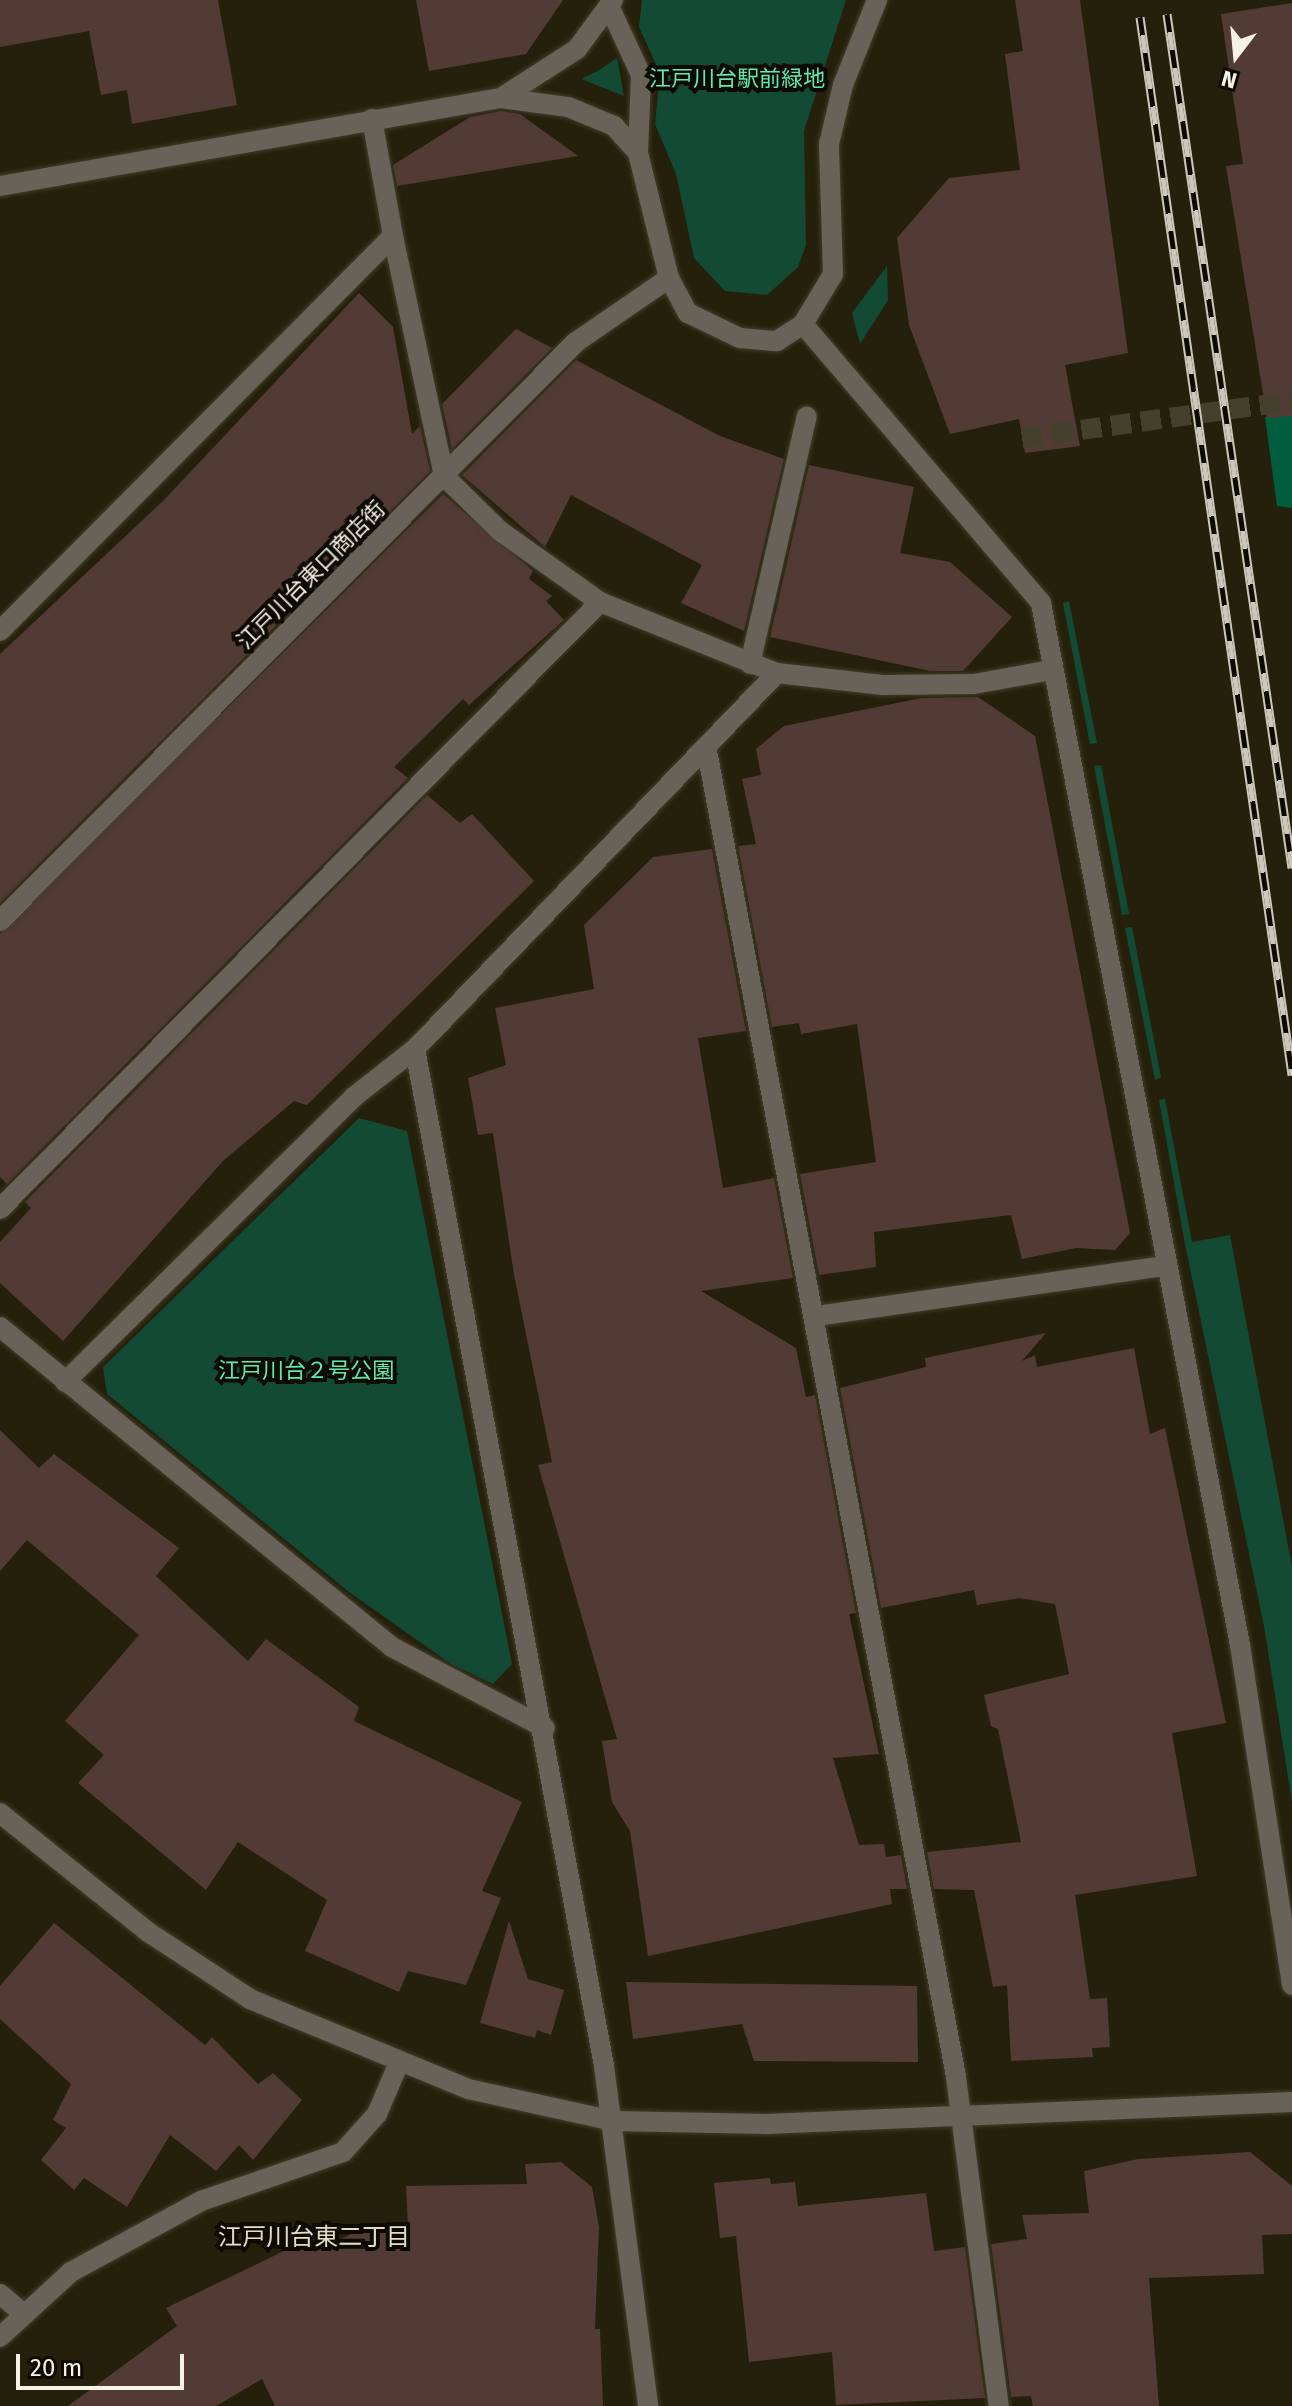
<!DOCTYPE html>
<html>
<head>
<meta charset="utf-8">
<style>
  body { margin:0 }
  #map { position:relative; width:1292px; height:2406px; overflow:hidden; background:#25200b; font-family:"Fira Sans","Noto Sans JP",sans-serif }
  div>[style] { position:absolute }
  .green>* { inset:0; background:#124a34 }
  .forest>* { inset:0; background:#005e3f }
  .building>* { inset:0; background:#533b35 }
  .pedestrian-tunnel>* { height:20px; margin-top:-10px; transform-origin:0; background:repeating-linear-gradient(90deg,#44402c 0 20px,transparent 0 30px) }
  .roads { filter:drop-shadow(0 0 2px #423d2a) drop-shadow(0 0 2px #423d2a) }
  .pedestrian>* { height:20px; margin:-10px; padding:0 10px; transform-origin:10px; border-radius:10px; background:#686259 }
  .minor>* { height:20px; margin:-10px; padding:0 10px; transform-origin:10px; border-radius:10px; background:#686259 }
  .tertiary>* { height:20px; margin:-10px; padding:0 10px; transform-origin:10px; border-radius:10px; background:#686259 }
  .rail>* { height:9px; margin-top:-4.5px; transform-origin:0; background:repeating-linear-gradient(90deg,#0c0a03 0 18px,#cbc7b9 0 36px); box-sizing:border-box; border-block:2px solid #cbc7b9 }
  span { translate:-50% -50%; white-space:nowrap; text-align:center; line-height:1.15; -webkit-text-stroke:8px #0c0a03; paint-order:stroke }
  .park-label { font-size:22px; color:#61eab0 }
  .street-label { font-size:22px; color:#f6f2e5 }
  .neighbourhood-label { font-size:24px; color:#e4ddc3 }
  .north { position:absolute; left:1196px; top:16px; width:80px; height:80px; -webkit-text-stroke:6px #0c0a03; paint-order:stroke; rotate:196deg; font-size:22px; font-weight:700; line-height:32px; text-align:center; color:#f6f2e5 }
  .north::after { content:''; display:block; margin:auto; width:28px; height:36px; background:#f6f2e5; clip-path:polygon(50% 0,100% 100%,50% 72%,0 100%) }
  .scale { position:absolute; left:16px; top:2354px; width:168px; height:36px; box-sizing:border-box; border:4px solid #f6f2e5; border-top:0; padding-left:10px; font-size:24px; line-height:28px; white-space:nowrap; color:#f6f2e5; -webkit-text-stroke:6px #0c0a03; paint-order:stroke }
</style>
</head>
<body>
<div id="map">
  <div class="green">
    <i style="clip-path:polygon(642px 0,846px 0,804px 131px,806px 245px,798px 267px,767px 295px,725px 291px,694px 258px,676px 174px,655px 124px,660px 73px,639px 27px)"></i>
    <i style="clip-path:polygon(617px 58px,624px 96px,581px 79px,596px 72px)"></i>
    <i style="clip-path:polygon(887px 266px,888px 300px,860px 344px,852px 313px)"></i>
    <i style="clip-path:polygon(1069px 601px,1097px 743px,1090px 744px,1063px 603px)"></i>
    <i style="clip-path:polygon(1101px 765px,1129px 914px,1122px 915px,1094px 766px)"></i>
    <i style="clip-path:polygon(1132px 927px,1161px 1077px,1155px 1080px,1125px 928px)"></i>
    <i style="clip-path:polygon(1165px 1099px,1192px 1242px,1230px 1235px,1292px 1567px,1292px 1802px,1264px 1626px,1185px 1244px,1159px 1100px)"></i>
    <i style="clip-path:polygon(359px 1118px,407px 1131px,512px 1664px,493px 1684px,451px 1664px,349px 1592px,107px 1394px,103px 1367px)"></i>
  </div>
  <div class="forest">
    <i style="clip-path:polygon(1292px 413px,1292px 508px,1277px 506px,1265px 417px)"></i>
  </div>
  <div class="building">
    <i style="clip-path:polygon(0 0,218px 0,237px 105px,132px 124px,127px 90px,101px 95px,89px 31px,0 47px)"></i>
    <i style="clip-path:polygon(416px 0,563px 0,526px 54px,429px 71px)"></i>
    <i style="clip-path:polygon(1015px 0,1080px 0,1128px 353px,1065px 365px,1080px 446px,1025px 453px,1019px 419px,950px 434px,909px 325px,897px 238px,949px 178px,1020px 170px,1005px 54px,1023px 51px)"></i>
    <i style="clip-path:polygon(1292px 3px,1292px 416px,1267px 418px,1226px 166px,1243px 164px,1221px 14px)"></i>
    <i style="clip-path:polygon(501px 111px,520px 114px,578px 156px,397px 186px,393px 165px,470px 117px)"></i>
    <i style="clip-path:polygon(359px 293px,393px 327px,412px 434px,420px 426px,430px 471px,0 903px,0 654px,164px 500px)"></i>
    <i style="clip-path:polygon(516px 329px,552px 348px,452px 449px,442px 404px)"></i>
    <i style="clip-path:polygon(576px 360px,720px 436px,784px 459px,744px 631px,681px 603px,702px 565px,571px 495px,545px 547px,462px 475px)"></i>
    <i style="clip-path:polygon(809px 465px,914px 487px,900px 553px,950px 562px,1012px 617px,963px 671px,930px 671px,770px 637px)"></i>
    <i style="clip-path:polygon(443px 494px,533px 571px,529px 579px,552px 596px,546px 601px,564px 620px,469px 705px,463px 699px,394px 767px,408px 778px,7px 1184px,0 1177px,0 934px)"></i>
    <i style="clip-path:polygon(978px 697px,1035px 736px,1130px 1233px,1115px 1250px,1076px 1248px,1022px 1259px,1011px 1215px,874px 1232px,876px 1267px,819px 1275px,800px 1174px,876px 1162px,857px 1024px,801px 1034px,799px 1023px,772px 1027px,738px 846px,756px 844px,742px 779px,761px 775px,756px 749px,784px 726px,921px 698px)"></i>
    <i style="clip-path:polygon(427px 795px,460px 823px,472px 814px,534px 881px,307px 1105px,294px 1101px,223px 1161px,63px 1341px,0 1283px,0 1242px,31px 1208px,25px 1202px)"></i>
    <i style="clip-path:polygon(712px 849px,746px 1031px,698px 1038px,723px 1188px,774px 1178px,793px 1278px,701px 1291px,796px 1348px,806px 1397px,815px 1395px,856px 1613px,849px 1614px,879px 1754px,833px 1758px,859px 1845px,884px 1844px,886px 1857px,901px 1855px,907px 1889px,890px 1889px,892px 1904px,648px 1956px,630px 1831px,612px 1802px,602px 1741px,617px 1739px,538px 1465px,552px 1462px,514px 1275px,493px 1133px,478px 1135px,468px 1078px,506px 1065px,495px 1008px,594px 989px,584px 925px,653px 857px)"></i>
    <i style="clip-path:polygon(1046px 1333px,1022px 1361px,1035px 1355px,1037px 1367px,1134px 1348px,1150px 1434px,1165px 1428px,1226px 1723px,1172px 1733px,1197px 1876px,1075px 1895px,1090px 1999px,1107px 1998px,1110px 2047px,1092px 2048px,1093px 2057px,1011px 2061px,1007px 1985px,993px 1987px,974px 1890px,934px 1889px,927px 1852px,1021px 1842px,998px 1729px,991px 1726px,984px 1695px,1069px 1674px,1055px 1604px,1019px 1598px,977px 1605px,974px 1590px,881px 1608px,840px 1388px,926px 1367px,925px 1358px)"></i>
    <i style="clip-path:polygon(0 1430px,39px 1468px,54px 1454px,179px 1548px,156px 1576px,248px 1661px,266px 1639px,359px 1707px,354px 1721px,522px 1802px,482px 1891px,501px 1898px,466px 1985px,408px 1971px,399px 1992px,305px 1951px,327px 1900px,238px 1842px,206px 1890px,78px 1783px,104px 1755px,65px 1721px,139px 1635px,27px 1540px,0 1571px)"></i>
    <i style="clip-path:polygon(509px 1921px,528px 1979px,564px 1990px,551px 2035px,537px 2030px,535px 2038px,480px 2023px)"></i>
    <i style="clip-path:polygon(54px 1923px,205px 2045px,212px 2037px,258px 2084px,273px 2073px,302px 2100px,253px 2160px,239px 2145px,216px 2171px,170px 2135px,127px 2207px,84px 2178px,74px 2190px,41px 2160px,66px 2128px,53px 2120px,71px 2084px,0 2019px,0 1986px)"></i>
    <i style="clip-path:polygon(626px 1982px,917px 1986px,918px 2062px,754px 2061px,742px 2024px,633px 2039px)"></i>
    <i style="clip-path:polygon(1250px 2152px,1292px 2186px,1292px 2234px,1262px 2235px,1264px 2274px,1149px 2278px,1159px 2406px,1033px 2406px,1031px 2396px,1011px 2397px,991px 2244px,1027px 2239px,1022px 2215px,1089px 2213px,1084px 2171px,1138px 2159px)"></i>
    <i style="clip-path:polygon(561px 2162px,592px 2187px,599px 2227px,595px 2329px,600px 2329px,603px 2406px,275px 2406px,262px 2379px,216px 2406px,68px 2406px,177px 2326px,166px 2308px,321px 2233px,327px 2245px,377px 2223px,408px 2227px,406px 2186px,527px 2184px,525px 2164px)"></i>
    <i style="clip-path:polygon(770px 2178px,771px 2184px,795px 2182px,798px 2206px,926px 2193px,934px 2251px,965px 2247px,985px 2398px,836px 2405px,832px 2352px,749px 2362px,736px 2236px,720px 2238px,714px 2183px)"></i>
  </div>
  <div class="pedestrian-tunnel">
    <i style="left:1022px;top:438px;width:273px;rotate:-7.8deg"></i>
  </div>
  <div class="roads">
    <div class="pedestrian">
      <i style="left:750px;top:664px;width:254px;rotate:-77.1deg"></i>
    </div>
    <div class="minor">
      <i style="left:393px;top:236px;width:245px;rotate:78deg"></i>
      <i style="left:444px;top:476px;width:78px;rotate:44.5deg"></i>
      <i style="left:500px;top:531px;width:123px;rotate:35.4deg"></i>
      <i style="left:803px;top:324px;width:367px;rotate:49.5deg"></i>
      <i style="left:1041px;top:603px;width:1061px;rotate:79.19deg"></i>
      <i style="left:1240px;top:1645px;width:344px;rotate:81.3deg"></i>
      <i style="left:0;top:631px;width:557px;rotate:-45.15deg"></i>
      <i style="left:393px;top:236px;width:119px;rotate:-100.2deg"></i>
      <i style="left:707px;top:751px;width:1349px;rotate:79.36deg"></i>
      <i style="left:956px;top:2077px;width:332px;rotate:82.6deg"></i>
      <i style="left:415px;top:1049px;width:1034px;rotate:79.47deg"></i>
      <i style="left:604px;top:2066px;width:343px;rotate:82.6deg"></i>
      <i style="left:0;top:1209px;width:853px;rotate:-45.33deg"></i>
      <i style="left:600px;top:602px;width:191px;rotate:21.9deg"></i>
      <i style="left:777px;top:673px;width:106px;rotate:6.5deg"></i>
      <i style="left:882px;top:685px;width:92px;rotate:-0.6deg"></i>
      <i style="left:974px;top:684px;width:78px;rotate:-10.3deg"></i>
      <i style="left:817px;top:1316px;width:352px;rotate:-8.2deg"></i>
      <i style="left:0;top:1327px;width:506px;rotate:39.23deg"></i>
      <i style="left:392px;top:1647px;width:173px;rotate:27.9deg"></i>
      <i style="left:65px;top:1382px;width:407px;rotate:-44.6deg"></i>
      <i style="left:355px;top:1096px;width:76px;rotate:-38.1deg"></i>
      <i style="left:415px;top:1049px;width:522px;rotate:-46.09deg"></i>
      <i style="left:0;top:2294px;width:31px;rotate:40deg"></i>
      <i style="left:0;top:2337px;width:96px;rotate:-42.5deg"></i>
      <i style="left:71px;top:2272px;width:148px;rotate:-28.6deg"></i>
      <i style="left:201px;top:2201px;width:150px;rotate:-19deg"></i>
      <i style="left:343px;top:2152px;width:51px;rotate:-48.2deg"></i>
      <i style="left:377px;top:2114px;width:53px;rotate:-66.8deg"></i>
    </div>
    <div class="tertiary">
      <i style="left:610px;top:8px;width:74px;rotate:65.2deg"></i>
      <i style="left:641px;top:75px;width:78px;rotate:92.2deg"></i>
      <i style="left:501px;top:98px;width:90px;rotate:-32.8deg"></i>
      <i style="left:577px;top:49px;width:61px;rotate:-53.7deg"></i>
      <i style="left:0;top:186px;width:509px;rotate:-9.96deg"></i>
      <i style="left:501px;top:98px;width:68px;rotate:7.7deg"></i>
      <i style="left:568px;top:107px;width:50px;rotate:22.4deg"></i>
      <i style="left:614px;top:126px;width:36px;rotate:48deg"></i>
      <i style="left:638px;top:153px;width:129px;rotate:76.1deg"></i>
      <i style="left:669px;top:278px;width:40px;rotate:62deg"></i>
      <i style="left:688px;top:313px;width:58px;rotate:25.7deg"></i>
      <i style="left:740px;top:338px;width:37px;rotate:5deg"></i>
      <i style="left:777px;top:341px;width:31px;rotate:-33deg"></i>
      <i style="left:803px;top:324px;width:58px;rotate:-59deg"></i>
      <i style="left:833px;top:274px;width:130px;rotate:-91.8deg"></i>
      <i style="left:829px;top:144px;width:61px;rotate:-76.7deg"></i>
      <i style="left:843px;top:85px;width:92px;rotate:-68.2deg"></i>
      <i style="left:0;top:921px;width:817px;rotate:-45.15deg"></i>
      <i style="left:576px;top:342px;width:113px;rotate:-34.5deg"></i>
      <i style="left:0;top:1813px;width:190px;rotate:38.8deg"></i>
      <i style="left:148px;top:1932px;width:122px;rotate:33.3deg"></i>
      <i style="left:250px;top:1999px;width:236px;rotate:22.4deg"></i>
      <i style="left:468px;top:2089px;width:148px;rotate:12.4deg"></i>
      <i style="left:613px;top:2121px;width:154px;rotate:1.1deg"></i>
      <i style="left:767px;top:2124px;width:525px;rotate:-2.4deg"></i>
    </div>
  </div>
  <div class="rail">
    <i style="left:1167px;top:14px;width:863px;rotate:81.67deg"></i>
    <i style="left:1140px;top:17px;width:1069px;rotate:81.82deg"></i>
  </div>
  <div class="park-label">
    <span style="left:737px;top:79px">江戸川台駅前緑地</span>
    <span style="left:306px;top:1371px">江戸川台２号公園</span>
  </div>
  <div class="street-label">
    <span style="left:311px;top:575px;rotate:-45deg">江戸川台東口商店街</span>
  </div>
  <div class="neighbourhood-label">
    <span style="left:314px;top:2238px">江戸川台東二丁目</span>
  </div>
  <div class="north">N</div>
  <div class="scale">20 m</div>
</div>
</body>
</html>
